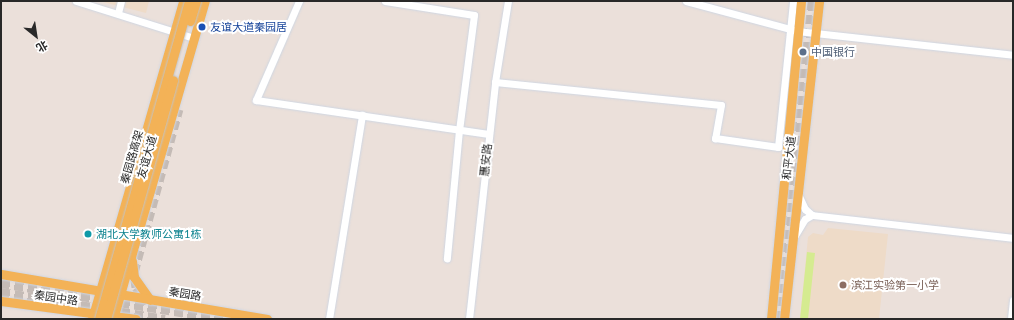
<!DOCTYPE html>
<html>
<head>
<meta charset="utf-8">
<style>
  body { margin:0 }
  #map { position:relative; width:1014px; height:320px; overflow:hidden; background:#ebe0da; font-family:Lato,"Noto Sans SC",sans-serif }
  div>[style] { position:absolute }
  .education>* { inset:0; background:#eedbc8 }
  .pitch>* { inset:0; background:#d5eb90 }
  .major-tunnel>* { height:9px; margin-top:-4.5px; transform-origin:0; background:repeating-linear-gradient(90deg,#c4bbb6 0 9px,transparent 0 13.5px) }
  .roads { filter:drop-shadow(0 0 1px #cfd6e2) drop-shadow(0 0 1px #cfd6e2) }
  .minor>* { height:7px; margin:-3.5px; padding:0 3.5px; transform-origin:3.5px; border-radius:3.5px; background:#fff }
  .major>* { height:9px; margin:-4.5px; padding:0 4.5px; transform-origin:4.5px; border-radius:4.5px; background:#f3b257 }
  .bridges { filter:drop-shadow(0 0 1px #c3c3c3) drop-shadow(0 0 1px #c3c3c3) }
  .major-bridge>* { height:9px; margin:-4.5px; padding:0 4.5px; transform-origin:4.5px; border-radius:4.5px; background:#f3b257 }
  .dots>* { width:11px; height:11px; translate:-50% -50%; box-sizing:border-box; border:2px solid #fff; border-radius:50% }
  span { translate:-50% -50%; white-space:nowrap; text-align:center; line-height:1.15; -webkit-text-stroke:4px #fff; paint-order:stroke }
  .transit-label { font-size:11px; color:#164399 }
  .left { translate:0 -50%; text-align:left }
  .service-label { font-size:11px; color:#4e5e75 }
  .street-label { font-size:11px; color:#282828 }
  .culture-label { font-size:11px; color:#0d838f }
  .education-label { font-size:11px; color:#785e54 }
  .frame { position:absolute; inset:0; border:2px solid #282828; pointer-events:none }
  .north { position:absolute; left:16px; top:16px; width:40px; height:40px; -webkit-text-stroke:3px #fff; paint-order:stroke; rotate:150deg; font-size:11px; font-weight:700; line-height:16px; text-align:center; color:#282828 }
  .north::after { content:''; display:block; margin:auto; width:14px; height:18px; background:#282828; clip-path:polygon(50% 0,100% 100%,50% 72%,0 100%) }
</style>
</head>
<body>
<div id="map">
  <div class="education">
    <i style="clip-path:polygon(99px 1px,149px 1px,146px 13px)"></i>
    <i style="clip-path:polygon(828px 228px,888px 234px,879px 319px,800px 319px,808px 237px,813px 233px,823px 235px)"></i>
  </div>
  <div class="pitch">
    <i style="clip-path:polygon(807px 252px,815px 253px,808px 319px,800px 319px)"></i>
  </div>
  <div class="major-tunnel">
    <i style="left:1px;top:283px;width:226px;rotate:9.2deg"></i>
    <i style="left:1px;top:292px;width:166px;rotate:9.3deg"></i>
    <i style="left:147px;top:303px;width:19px;rotate:-125deg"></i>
    <i style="left:136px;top:287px;width:15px;rotate:-98deg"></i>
    <i style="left:134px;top:272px;width:169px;rotate:-74.6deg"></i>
    <i style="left:777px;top:319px;width:320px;rotate:-83.7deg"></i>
  </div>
  <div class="roads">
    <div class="minor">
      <i style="left:76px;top:1px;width:124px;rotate:17.4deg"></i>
      <i style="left:299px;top:1px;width:108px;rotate:113.5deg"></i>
      <i style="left:256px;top:100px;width:235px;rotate:8.3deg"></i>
      <i style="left:385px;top:1px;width:90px;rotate:8.9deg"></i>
      <i style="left:474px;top:15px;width:116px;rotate:97.4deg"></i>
      <i style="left:459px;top:130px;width:129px;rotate:95.4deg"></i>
      <i style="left:686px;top:1px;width:115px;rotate:15.1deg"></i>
      <i style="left:797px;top:31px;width:217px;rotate:6.3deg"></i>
      <i style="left:118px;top:13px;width:12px;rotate:-76deg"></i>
      <i style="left:495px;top:82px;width:227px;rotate:5.8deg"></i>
      <i style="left:721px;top:105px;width:34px;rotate:100deg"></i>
      <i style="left:715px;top:138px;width:64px;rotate:8.1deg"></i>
      <i style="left:778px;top:147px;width:147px;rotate:-84.1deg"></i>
      <i style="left:798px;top:194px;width:17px;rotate:65deg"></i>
      <i style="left:805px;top:209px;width:9px;rotate:41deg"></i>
      <i style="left:794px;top:237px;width:21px;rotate:-59deg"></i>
      <i style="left:805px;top:219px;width:8px;rotate:-30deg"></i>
      <i style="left:812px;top:215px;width:202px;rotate:6.5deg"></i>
      <i style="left:329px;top:319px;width:207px;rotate:-80.8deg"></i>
      <i style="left:469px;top:319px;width:238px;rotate:-83.7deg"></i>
      <i style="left:495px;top:82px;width:82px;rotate:-80.9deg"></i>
      <i style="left:1011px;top:319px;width:19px;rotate:-84deg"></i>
    </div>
    <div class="major">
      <i style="left:132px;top:261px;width:16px;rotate:83deg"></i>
      <i style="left:134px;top:277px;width:28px;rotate:55deg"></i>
      <i style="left:1px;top:274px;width:270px;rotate:9.6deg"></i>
      <i style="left:1px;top:301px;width:136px;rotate:7.6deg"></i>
      <i style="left:92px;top:319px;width:331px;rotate:-74deg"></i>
      <i style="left:113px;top:319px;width:331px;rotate:-73.9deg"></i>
      <i style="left:771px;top:319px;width:319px;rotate:-84.6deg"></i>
      <i style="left:784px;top:319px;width:320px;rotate:-83.7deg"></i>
    </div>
  </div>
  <div class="bridges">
    <div class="major-bridge">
      <i style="left:190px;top:21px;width:21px;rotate:-73deg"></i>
      <i style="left:99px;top:319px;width:330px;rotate:-74.2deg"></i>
      <i style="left:106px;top:319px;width:248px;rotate:-74.3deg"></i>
    </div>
  </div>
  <div class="dots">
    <i style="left:202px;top:27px;background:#1a4fb4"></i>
    <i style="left:803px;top:52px;background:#5c6f8a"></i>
    <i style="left:88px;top:234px;background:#0f9aa8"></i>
    <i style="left:843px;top:285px;background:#8d6e63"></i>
  </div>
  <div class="transit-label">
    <span class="left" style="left:210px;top:27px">友谊大道秦园居</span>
  </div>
  <div class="service-label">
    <span class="left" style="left:811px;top:52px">中国银行</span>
  </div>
  <div class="street-label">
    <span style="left:132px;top:157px;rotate:-74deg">秦园路高架</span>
    <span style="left:147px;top:157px;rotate:-74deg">友谊大道</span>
    <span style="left:789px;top:158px;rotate:-83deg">和平大道</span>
    <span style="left:486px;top:160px;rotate:-84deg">惠安路</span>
    <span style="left:185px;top:294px;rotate:9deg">秦园路</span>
    <span style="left:56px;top:298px;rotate:8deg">秦园中路</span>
  </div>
  <div class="culture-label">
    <span class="left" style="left:96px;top:234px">湖北大学教师公寓1栋</span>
  </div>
  <div class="education-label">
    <span class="left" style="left:851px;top:285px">滨江实验第一小学</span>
  </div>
  <div class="frame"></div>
  <div class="north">北</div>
</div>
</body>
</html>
